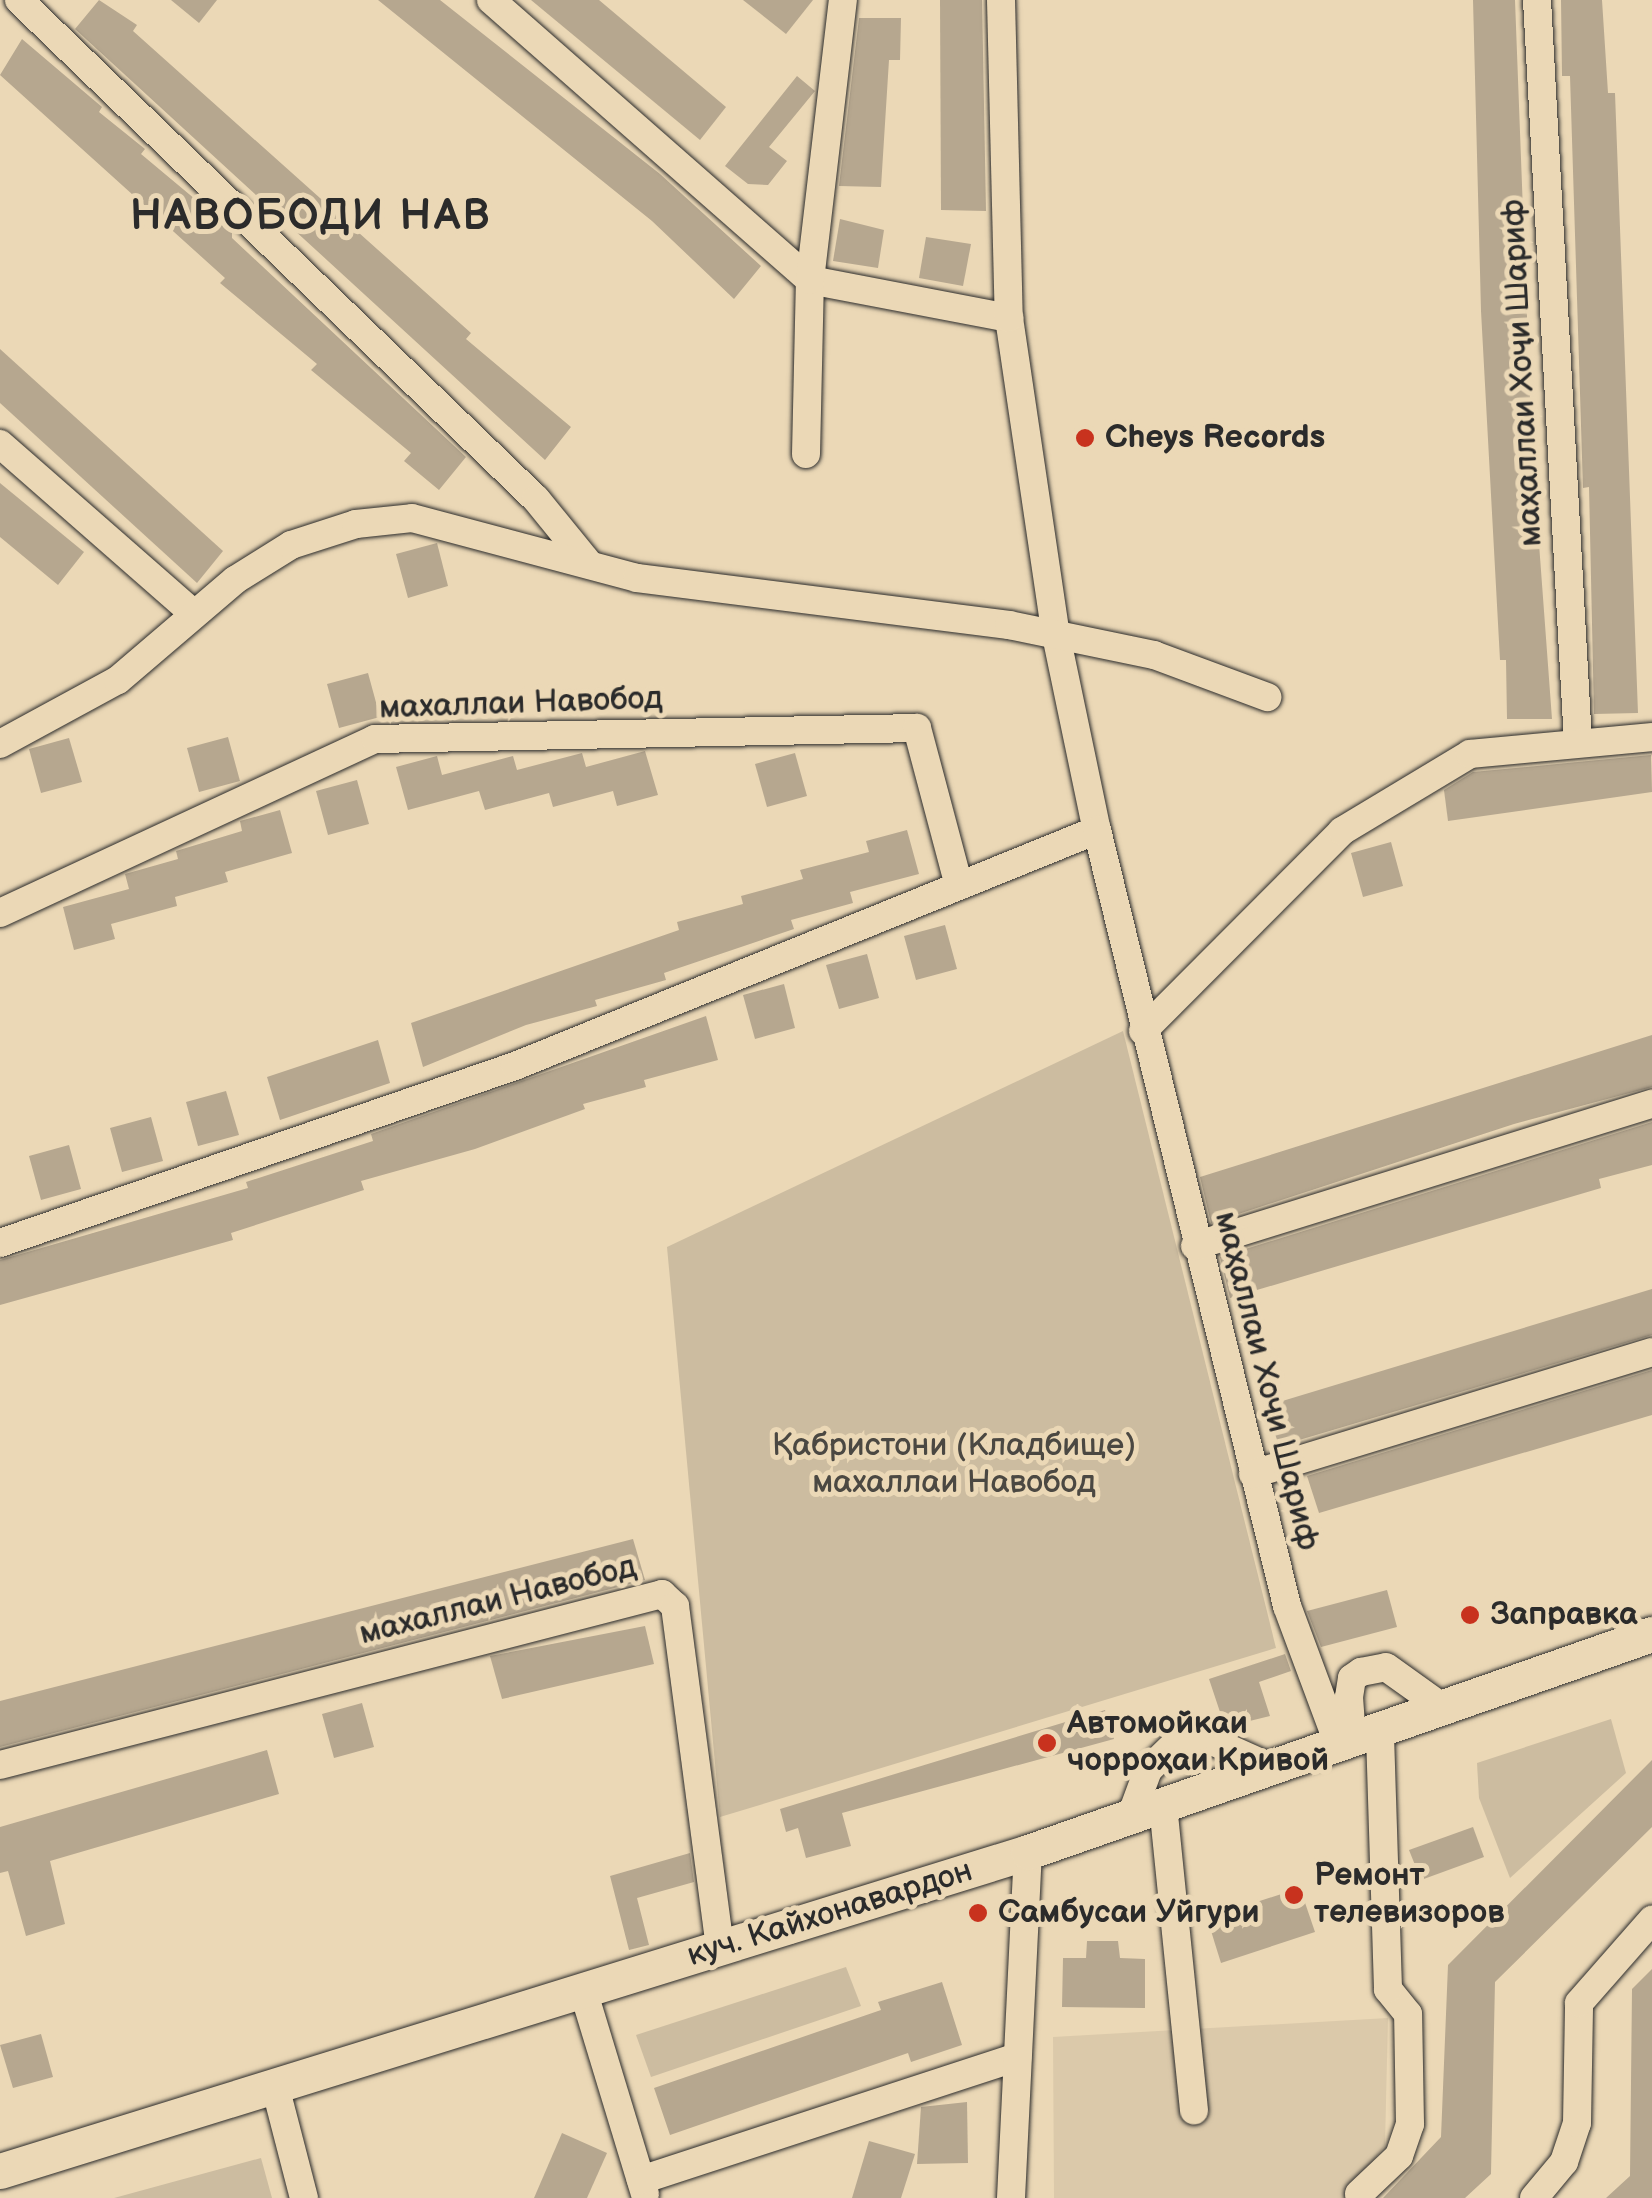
<!DOCTYPE html>
<html>
<head>
<meta charset="utf-8">
<style>
  body { margin:0 }
  #map { position:relative; width:1652px; height:2198px; overflow:hidden; background:#ebd8b6; font-family:"Balsamiq Sans",sans-serif }
  div>[style] { position:absolute }
  .built>* { inset:0; background:#dbc9aa }
  .green>* { inset:0; background:#ccbca0 }
  .building>* { inset:0; background:#b6a78f }
  .roads { filter:drop-shadow(0 0 2px #2b2b2b) drop-shadow(0 0 2px #2b2b2b) }
  .minor>* { height:28px; margin:-14px; padding:0 14px; transform-origin:14px; border-radius:14px; background:#ebd8b6 }
  .major>* { height:35px; margin:-17.5px; padding:0 17.5px; transform-origin:17.5px; border-radius:17.5px; background:#ebd8b6 }
  .dots>* { width:28px; height:28px; translate:-50% -50%; box-sizing:border-box; border:5px solid #ebd8b6; border-radius:50% }
  span { translate:-50% -50%; white-space:nowrap; text-align:center; line-height:1.15; -webkit-text-stroke:10px #ebd8b6; paint-order:stroke }
  .street-label { font-size:32px; color:#2b2b2b }
  .poi-label { font-size:32px; color:#2b2b2b; font-weight:700 }
  .left { translate:0 -50%; text-align:left }
  .park-label { font-size:32px; color:#4b4842 }
  .district-label { font-size:42px; color:#2b2b2b; font-weight:700; letter-spacing:2.5px }
</style>
</head>
<body>
<div id="map">
  <div class="built">
    <i style="clip-path:polygon(1388px 2018px,1385px 2145px,1346px 2198px,1054px 2198px,1053px 2037px)"></i>
  </div>
  <div class="green">
    <i style="clip-path:polygon(1123px 1031px,1276px 1648px,720px 1817px,667px 1247px)"></i>
    <i style="clip-path:polygon(1611px 1719px,1626px 1773px,1510px 1878px,1479px 1798px,1477px 1763px)"></i>
    <i style="clip-path:polygon(846px 1967px,861px 2006px,651px 2077px,636px 2035px)"></i>
    <i style="clip-path:polygon(261px 2158px,272px 2198px,114px 2198px)"></i>
  </div>
  <div class="building">
    <i style="clip-path:polygon(99px 0,137px 25px,133px 31px,471px 333px,466px 339px,571px 427px,545px 460px,75px 29px)"></i>
    <i style="clip-path:polygon(171px 0,217px 0,199px 23px)"></i>
    <i style="clip-path:polygon(378px 0,440px 0,660px 174px,761px 266px,734px 299px,652px 221px)"></i>
    <i style="clip-path:polygon(531px 0,599px 0,726px 107px,700px 140px)"></i>
    <i style="clip-path:polygon(743px 0,813px 0,786px 34px)"></i>
    <i style="clip-path:polygon(940px 0,982px 0,986px 211px,941px 210px)"></i>
    <i style="clip-path:polygon(1473px 0,1515px 0,1532px 449px,1552px 719px,1507px 719px,1506px 660px,1500px 660px,1481px 311px)"></i>
    <i style="clip-path:polygon(1561px 0,1602px 0,1608px 93px,1615px 93px,1638px 713px,1594px 714px,1589px 487px,1583px 488px,1570px 76px,1562px 76px)"></i>
    <i style="clip-path:polygon(859px 18px,901px 18px,900px 60px,889px 60px,881px 187px,839px 186px)"></i>
    <i style="clip-path:polygon(22px 39px,102px 107px,99px 112px,145px 149px,141px 154px,232px 230px,232px 238px,466px 457px,439px 490px,404px 461px,411px 453px,311px 370px,317px 364px,220px 283px,225px 278px,0 75px)"></i>
    <i style="clip-path:polygon(797px 76px,815px 91px,769px 147px,787px 161px,768px 185px,748px 184px,725px 166px)"></i>
    <i style="clip-path:polygon(840px 219px,884px 230px,878px 268px,833px 261px)"></i>
    <i style="clip-path:polygon(926px 237px,971px 244px,963px 286px,919px 278px)"></i>
    <i style="clip-path:polygon(0 349px,223px 551px,197px 583px,0 403px)"></i>
    <i style="clip-path:polygon(0 483px,84px 552px,58px 585px,0 537px)"></i>
    <i style="clip-path:polygon(437px 543px,448px 586px,408px 598px,396px 554px)"></i>
    <i style="clip-path:polygon(368px 673px,380px 717px,339px 728px,327px 684px)"></i>
    <i style="clip-path:polygon(228px 737px,240px 781px,199px 792px,187px 748px)"></i>
    <i style="clip-path:polygon(69px 738px,82px 782px,41px 793px,29px 749px)"></i>
    <i style="clip-path:polygon(645px 751px,658px 795px,617px 806px,613px 791px,553px 807px,549px 793px,485px 810px,479px 791px,408px 810px,396px 767px,437px 756px,442px 775px,513px 756px,517px 770px,582px 753px,586px 767px)"></i>
    <i style="clip-path:polygon(795px 753px,807px 796px,767px 807px,755px 764px)"></i>
    <i style="clip-path:polygon(1651px 755px,1652px 792px,1448px 821px,1444px 790px,1473px 772px)"></i>
    <i style="clip-path:polygon(357px 780px,369px 824px,328px 835px,316px 791px)"></i>
    <i style="clip-path:polygon(280px 810px,292px 853px,225px 872px,228px 882px,175px 897px,177px 906px,111px 924px,115px 939px,74px 950px,63px 907px,129px 889px,125px 874px,178px 859px,176px 851px,242px 831px,240px 821px)"></i>
    <i style="clip-path:polygon(907px 830px,919px 874px,850px 892px,853px 903px,791px 920px,794px 929px,664px 973px,666px 980px,595px 1000px,597px 1006px,526px 1025px,423px 1067px,411px 1023px,679px 930px,677px 922px,743px 904px,741px 896px,803px 879px,800px 870px,869px 852px,866px 841px)"></i>
    <i style="clip-path:polygon(1391px 842px,1403px 886px,1363px 897px,1351px 853px)"></i>
    <i style="clip-path:polygon(945px 925px,957px 969px,916px 980px,904px 936px)"></i>
    <i style="clip-path:polygon(867px 954px,879px 998px,839px 1009px,826px 965px)"></i>
    <i style="clip-path:polygon(784px 984px,795px 1028px,755px 1039px,743px 995px)"></i>
    <i style="clip-path:polygon(706px 1016px,718px 1060px,644px 1080px,646px 1087px,583px 1104px,585px 1109px,475px 1149px,361px 1181px,364px 1190px,231px 1233px,233px 1240px,0 1305px,0 1260px,248px 1188px,246px 1182px,373px 1141px,371px 1134px)"></i>
    <i style="clip-path:polygon(1652px 1035px,1652px 1087px,1514px 1124px,1211px 1223px,1200px 1177px)"></i>
    <i style="clip-path:polygon(378px 1040px,390px 1083px,280px 1120px,267px 1077px)"></i>
    <i style="clip-path:polygon(226px 1091px,239px 1135px,198px 1146px,186px 1102px)"></i>
    <i style="clip-path:polygon(151px 1117px,163px 1161px,122px 1172px,110px 1128px)"></i>
    <i style="clip-path:polygon(1652px 1122px,1652px 1165px,1599px 1179px,1601px 1188px,1230px 1298px,1220px 1257px)"></i>
    <i style="clip-path:polygon(69px 1145px,81px 1189px,41px 1200px,29px 1156px)"></i>
    <i style="clip-path:polygon(1652px 1289px,1652px 1335px,1279px 1446px,1266px 1406px)"></i>
    <i style="clip-path:polygon(1652px 1370px,1652px 1415px,1319px 1513px,1307px 1476px)"></i>
    <i style="clip-path:polygon(633px 1539px,645px 1580px,0 1747px,0 1701px)"></i>
    <i style="clip-path:polygon(1387px 1590px,1397px 1627px,1321px 1647px,1307px 1611px)"></i>
    <i style="clip-path:polygon(645px 1626px,654px 1664px,502px 1699px,490px 1656px)"></i>
    <i style="clip-path:polygon(1285px 1654px,1291px 1671px,1259px 1682px,1270px 1716px,1225px 1727px,1209px 1679px)"></i>
    <i style="clip-path:polygon(362px 1703px,374px 1747px,334px 1758px,322px 1714px)"></i>
    <i style="clip-path:polygon(1105px 1710px,1114px 1739px,842px 1813px,851px 1846px,806px 1858px,798px 1828px,786px 1832px,780px 1809px)"></i>
    <i style="clip-path:polygon(267px 1750px,279px 1794px,50px 1861px,65px 1924px,26px 1936px,8px 1871px,0 1873px,0 1827px)"></i>
    <i style="clip-path:polygon(1652px 1760px,1652px 1827px,1495px 1982px,1491px 2174px,1465px 2198px,1383px 2198px,1441px 2137px,1448px 1965px)"></i>
    <i style="clip-path:polygon(1473px 1827px,1484px 1857px,1421px 1880px,1409px 1850px)"></i>
    <i style="clip-path:polygon(690px 1853px,694px 1882px,637px 1898px,649px 1945px,629px 1950px,610px 1876px)"></i>
    <i style="clip-path:polygon(1300px 1888px,1315px 1932px,1221px 1963px,1207px 1918px)"></i>
    <i style="clip-path:polygon(1087px 1941px,1118px 1941px,1120px 1958px,1145px 1959px,1145px 2008px,1062px 2007px,1063px 1958px,1086px 1958px)"></i>
    <i style="clip-path:polygon(1652px 1969px,1652px 2198px,1606px 2198px,1630px 2176px,1632px 1989px)"></i>
    <i style="clip-path:polygon(942px 1982px,962px 2045px,911px 2062px,908px 2053px,670px 2135px,654px 2088px,881px 2010px,878px 2002px)"></i>
    <i style="clip-path:polygon(41px 2034px,53px 2077px,13px 2088px,0 2045px)"></i>
    <i style="clip-path:polygon(967px 2102px,968px 2163px,917px 2164px,921px 2107px)"></i>
    <i style="clip-path:polygon(562px 2133px,607px 2153px,587px 2198px,534px 2198px)"></i>
    <i style="clip-path:polygon(869px 2141px,915px 2154px,901px 2198px,852px 2198px)"></i>
  </div>
  <div class="roads">
    <div class="minor">
      <i style="left:19px;top:0;width:719px;rotate:43.99deg"></i>
      <i style="left:536px;top:499px;width:84px;rotate:50.8deg"></i>
      <i style="left:491px;top:0;width:424px;rotate:41.3deg"></i>
      <i style="left:810px;top:280px;width:203px;rotate:10.8deg"></i>
      <i style="left:1009px;top:318px;width:320px;rotate:81.6deg"></i>
      <i style="left:1056px;top:635px;width:209px;rotate:78.2deg"></i>
      <i style="left:1001px;top:0;width:318px;rotate:88.6deg"></i>
      <i style="left:1537px;top:0;width:744px;rotate:86.84deg"></i>
      <i style="left:0;top:444px;width:258px;rotate:41.2deg"></i>
      <i style="left:806px;top:454px;width:174px;rotate:-88.7deg"></i>
      <i style="left:810px;top:280px;width:282px;rotate:-83.3deg"></i>
      <i style="left:0;top:744px;width:134px;rotate:-28.5deg"></i>
      <i style="left:118px;top:680px;width:154px;rotate:-40.5deg"></i>
      <i style="left:235px;top:580px;width:66px;rotate:-32deg"></i>
      <i style="left:291px;top:545px;width:68px;rotate:-17.9deg"></i>
      <i style="left:356px;top:524px;width:56px;rotate:-6.1deg"></i>
      <i style="left:412px;top:518px;width:233px;rotate:14.9deg"></i>
      <i style="left:637px;top:578px;width:375px;rotate:7.2deg"></i>
      <i style="left:1009px;top:625px;width:148px;rotate:11.7deg"></i>
      <i style="left:1154px;top:655px;width:121px;rotate:20.4deg"></i>
      <i style="left:0;top:913px;width:413px;rotate:-24.9deg"></i>
      <i style="left:375px;top:739px;width:542px;rotate:-1.16deg"></i>
      <i style="left:917px;top:728px;width:163px;rotate:75.1deg"></i>
      <i style="left:1143px;top:1031px;width:282px;rotate:-45.1deg"></i>
      <i style="left:1342px;top:831px;width:149px;rotate:-31deg"></i>
      <i style="left:1470px;top:754px;width:183px;rotate:-5.3deg"></i>
      <i style="left:0;top:1243px;width:545px;rotate:-18.97deg"></i>
      <i style="left:515px;top:1066px;width:628px;rotate:-22.07deg"></i>
      <i style="left:1097px;top:830px;width:799px;rotate:76.24deg"></i>
      <i style="left:1287px;top:1606px;width:146px;rotate:69.6deg"></i>
      <i style="left:1195px;top:1246px;width:479px;rotate:-17.3deg"></i>
      <i style="left:1253px;top:1474px;width:417px;rotate:-17deg"></i>
      <i style="left:1352px;top:1739px;width:42px;rotate:-94.1deg"></i>
      <i style="left:1349px;top:1697px;width:19px;rotate:-81deg"></i>
      <i style="left:1352px;top:1678px;width:11px;rotate:-34deg"></i>
      <i style="left:1361px;top:1672px;width:25px;rotate:-11deg"></i>
      <i style="left:1386px;top:1667px;width:69px;rotate:35.5deg"></i>
      <i style="left:0;top:1765px;width:684px;rotate:-14.48deg"></i>
      <i style="left:662px;top:1594px;width:18px;rotate:43deg"></i>
      <i style="left:675px;top:1606px;width:345px;rotate:82.5deg"></i>
      <i style="left:1163px;top:1805px;width:307px;rotate:84.2deg"></i>
      <i style="left:1131px;top:1816px;width:49px;rotate:-69.7deg"></i>
      <i style="left:1148px;top:1770px;width:45px;rotate:-44.1deg"></i>
      <i style="left:1180px;top:1739px;width:23px;rotate:-5deg"></i>
      <i style="left:1203px;top:1737px;width:73px;rotate:24.1deg"></i>
      <i style="left:583px;top:1990px;width:213px;rotate:73.1deg"></i>
      <i style="left:275px;top:2086px;width:116px;rotate:75.5deg"></i>
      <i style="left:641px;top:2180px;width:396px;rotate:-18.1deg"></i>
      <i style="left:1359px;top:2194px;width:55px;rotate:-43.5deg"></i>
      <i style="left:1399px;top:2156px;width:34px;rotate:-71deg"></i>
      <i style="left:1410px;top:2124px;width:110px;rotate:-91deg"></i>
      <i style="left:1408px;top:2014px;width:32px;rotate:-129deg"></i>
      <i style="left:1388px;top:1989px;width:260px;rotate:-91.8deg"></i>
      <i style="left:1011px;top:2198px;width:346px;rotate:-87.2deg"></i>
      <i style="left:1534px;top:2198px;width:47px;rotate:-50.2deg"></i>
      <i style="left:1564px;top:2162px;width:41px;rotate:-71.6deg"></i>
      <i style="left:1577px;top:2123px;width:120px;rotate:-89deg"></i>
      <i style="left:1579px;top:2003px;width:111px;rotate:-48.7deg"></i>
    </div>
    <div class="major">
      <i style="left:0;top:2171px;width:1076px;rotate:-17.24deg"></i>
      <i style="left:1028px;top:1852px;width:661px;rotate:-19.26deg"></i>
    </div>
  </div>
  <div class="dots">
    <i style="left:1085px;top:438px;background:#c8321e"></i>
    <i style="left:1470px;top:1615px;background:#c8321e"></i>
    <i style="left:1047px;top:1743px;background:#c8321e"></i>
    <i style="left:1294px;top:1895px;background:#c8321e"></i>
    <i style="left:978px;top:1913px;background:#c8321e"></i>
  </div>
  <div class="street-label">
    <span style="left:1523px;top:373px;rotate:-93deg">маҳаллаи Хоҷи Шариф</span>
    <span style="left:521px;top:704px;rotate:-2deg">махаллаи Навобод</span>
    <span style="left:1266px;top:1381px;rotate:76deg">маҳаллаи Хоҷи Шариф</span>
    <span style="left:498px;top:1601px;rotate:-14deg">махаллаи Навобод</span>
    <span style="left:830px;top:1914px;rotate:-17deg">куч. Кайхонавардон</span>
  </div>
  <div class="poi-label">
    <span class="left" style="left:1105px;top:438px">Cheys Records</span>
    <span class="left" style="left:1490px;top:1615px">Заправка</span>
    <span class="left" style="left:1067px;top:1743px">Автомойкаи<br>чорроҳаи Кривой</span>
    <span class="left" style="left:1314px;top:1895px">Ремонт<br>телевизоров</span>
    <span class="left" style="left:998px;top:1913px">Самбусаи Уйгури</span>
  </div>
  <div class="park-label">
    <span style="left:954px;top:1465px">Қабристони (Кладбище)<br>махаллаи Навобод</span>
  </div>
  <div class="district-label">
    <span style="left:311px;top:217px">НАВОБОДИ НАВ</span>
  </div>
</div>
</body>
</html>
